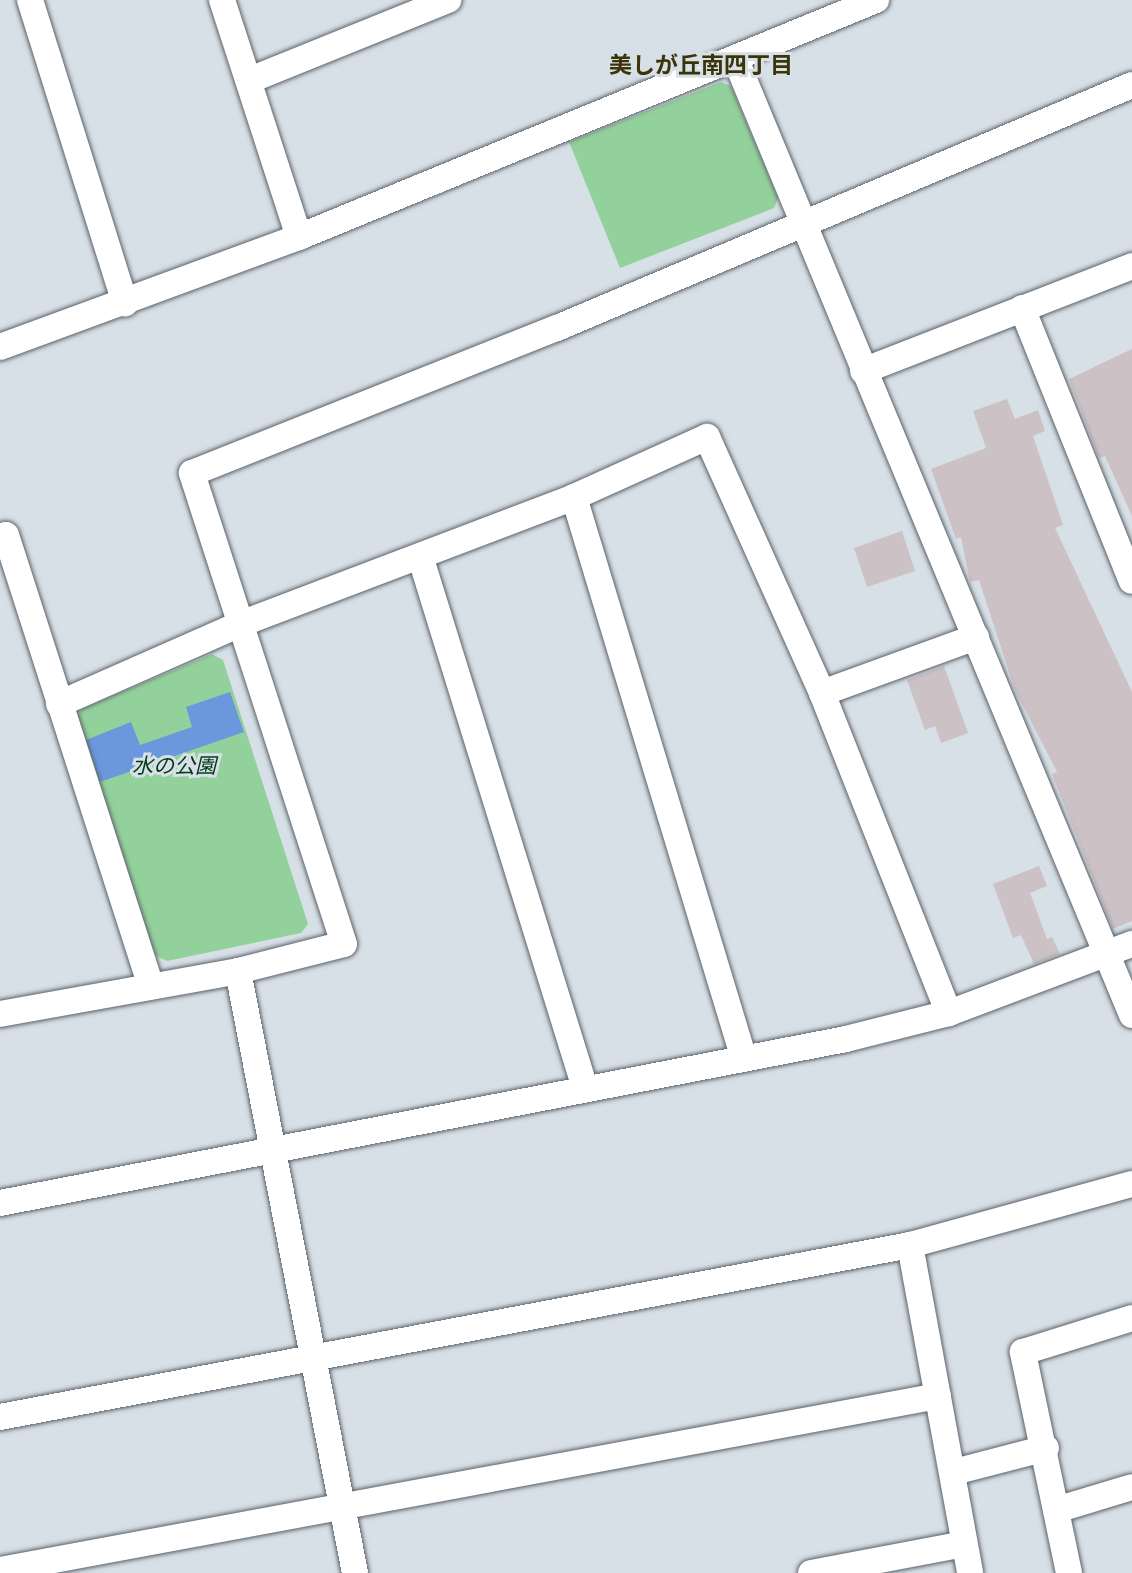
<!DOCTYPE html>
<html>
<head>
<meta charset="utf-8">
<style>
  body { margin:0 }
  #map { position:relative; width:1132px; height:1573px; overflow:hidden; background:#d7dfe7; font-family:Literata,"Noto Sans JP",serif }
  div>[style] { position:absolute }
  .green>* { inset:0; background:#93d19c }
  .water>* { inset:0; background:#6b97dc }
  .building>* { inset:0; background:#ccc1c4 }
  .roads { filter:drop-shadow(0 0 2px #5b6269) drop-shadow(0 0 2px #5b6269) }
  .minor>* { height:26px; margin:-13px; padding:0 13px; transform-origin:13px; border-radius:13px; background:#fff }
  span { translate:-50% -50%; white-space:nowrap; text-align:center; line-height:1.15; -webkit-text-stroke:6px #d7dfe7; paint-order:stroke }
  .park-label { font-size:21px; color:#013912; font-style:italic }
  .neighbourhood-label { font-size:23px; color:#3a3408; font-weight:700 }
</style>
</head>
<body>
<div id="map">
  <div class="green">
    <i style="clip-path:polygon(721px 82px,731px 86px,778px 198px,774px 208px,620px 268px,569px 142px)"></i>
    <i style="clip-path:polygon(212px 654px,223px 660px,308px 924px,301px 933px,167px 961px,155px 955px,75px 720px,82px 709px)"></i>
  </div>
  <div class="water">
    <i style="clip-path:polygon(230px 692px,244px 732px,100px 782px,86px 740px,131px 722px,140px 745px,192px 727px,186px 707px)"></i>
  </div>
  <div class="building">
    <i style="clip-path:polygon(1132px 349px,1132px 516px,1105px 456px,1099px 458px,1069px 379px)"></i>
    <i style="clip-path:polygon(1007px 399px,1015px 419px,1038px 410px,1045px 431px,1033px 436px,1063px 525px,1055px 528px,1132px 692px,1132px 921px,1113px 929px,1052px 774px,1057px 772px,1015px 690px,979px 580px,970px 582px,961px 537px,956px 539px,931px 469px,986px 448px,973px 411px)"></i>
    <i style="clip-path:polygon(902px 531px,915px 571px,867px 587px,854px 548px)"></i>
    <i style="clip-path:polygon(944px 666px,968px 733px,941px 743px,935px 726px,925px 730px,907px 680px)"></i>
    <i style="clip-path:polygon(1039px 866px,1047px 886px,1030px 893px,1047px 939px,1052px 937px,1060px 954px,1034px 964px,1021px 935px,1013px 938px,993px 884px)"></i>
  </div>
  <div class="roads">
    <div class="minor">
      <i style="left:30px;top:0;width:318px;rotate:72.6deg"></i>
      <i style="left:222px;top:0;width:249px;rotate:72deg"></i>
      <i style="left:735px;top:58px;width:1036px;rotate:67.47deg"></i>
      <i style="left:250px;top:80px;width:214px;rotate:-22deg"></i>
      <i style="left:1022px;top:308px;width:294px;rotate:68.1deg"></i>
      <i style="left:0;top:347px;width:319px;rotate:-20.2deg"></i>
      <i style="left:299px;top:237px;width:624px;rotate:-22.33deg"></i>
      <i style="left:863px;top:371px;width:289px;rotate:-21.3deg"></i>
      <i style="left:574px;top:497px;width:587px;rotate:73.17deg"></i>
      <i style="left:0;top:537px;width:6px;rotate:-18deg"></i>
      <i style="left:6px;top:535px;width:474px;rotate:72.2deg"></i>
      <i style="left:421px;top:559px;width:554px;rotate:72.78deg"></i>
      <i style="left:822px;top:693px;width:164px;rotate:-20deg"></i>
      <i style="left:59px;top:704px;width:201px;rotate:-23.8deg"></i>
      <i style="left:243px;top:623px;width:354px;rotate:-20.8deg"></i>
      <i style="left:574px;top:497px;width:146px;rotate:-24.3deg"></i>
      <i style="left:707px;top:437px;width:281px;rotate:65.8deg"></i>
      <i style="left:822px;top:693px;width:344px;rotate:68.4deg"></i>
      <i style="left:238px;top:971px;width:613px;rotate:79deg"></i>
      <i style="left:0;top:1014px;width:242px;rotate:-10.2deg"></i>
      <i style="left:238px;top:971px;width:109px;rotate:-14.3deg"></i>
      <i style="left:344px;top:944px;width:495px;rotate:-107.9deg"></i>
      <i style="left:192px;top:473px;width:393px;rotate:-21.7deg"></i>
      <i style="left:557px;top:328px;width:624px;rotate:-22.91deg"></i>
      <i style="left:0;top:1203px;width:862px;rotate:-10.97deg"></i>
      <i style="left:846px;top:1039px;width:106px;rotate:-14.2deg"></i>
      <i style="left:949px;top:1013px;width:196px;rotate:-20.7deg"></i>
      <i style="left:910px;top:1245px;width:333px;rotate:79.6deg"></i>
      <i style="left:0;top:1417px;width:926px;rotate:-10.7deg"></i>
      <i style="left:910px;top:1245px;width:230px;rotate:-15.4deg"></i>
      <i style="left:954px;top:1472px;width:95px;rotate:-14.6deg"></i>
      <i style="left:1056px;top:1510px;width:79px;rotate:-16.8deg"></i>
      <i style="left:0;top:1570px;width:954px;rotate:-10.51deg"></i>
      <i style="left:811px;top:1573px;width:156px;rotate:-10.7deg"></i>
      <i style="left:1069px;top:1573px;width:226px;rotate:-101.8deg"></i>
      <i style="left:1023px;top:1352px;width:114px;rotate:-17.3deg"></i>
    </div>
  </div>
  <div class="park-label">
    <span style="left:174px;top:764px">水の公園</span>
  </div>
  <div class="neighbourhood-label">
    <span style="left:701px;top:63px">美しが丘南四丁目</span>
  </div>
</div>
</body>
</html>
